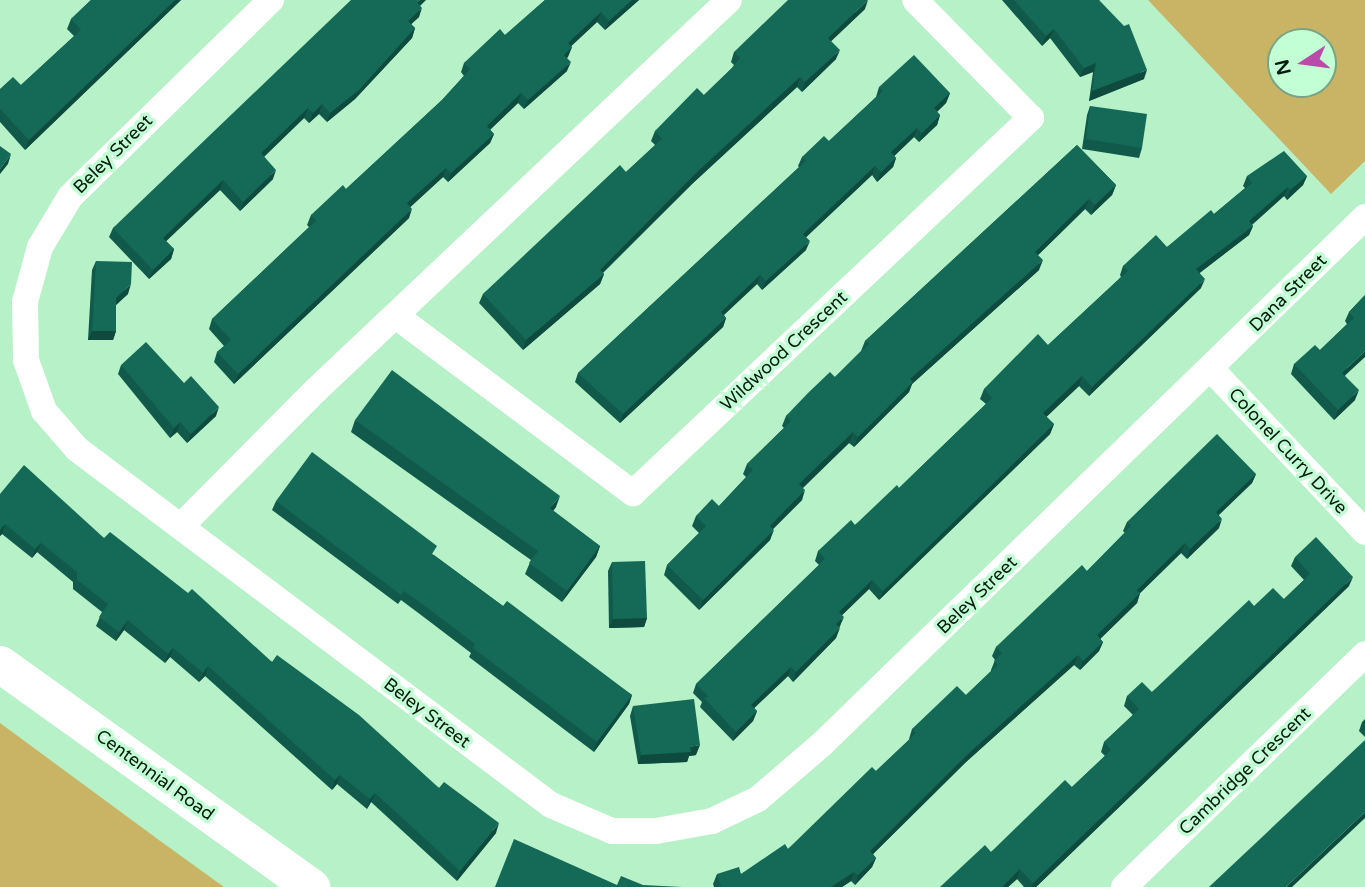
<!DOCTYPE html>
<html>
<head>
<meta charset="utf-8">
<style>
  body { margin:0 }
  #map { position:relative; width:1365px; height:887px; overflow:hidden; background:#b6f1c8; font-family:"Varela Round",sans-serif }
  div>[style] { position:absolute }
  .green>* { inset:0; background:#c9b466 }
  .street>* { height:26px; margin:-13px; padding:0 13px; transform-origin:13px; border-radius:13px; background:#fff }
  .secondary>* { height:37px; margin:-18.5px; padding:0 18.5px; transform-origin:18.5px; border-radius:18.5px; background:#fff }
  .wall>* { inset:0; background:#115a4b }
  .shaded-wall>* { inset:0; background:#0e4a3d }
  .building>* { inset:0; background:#146957 }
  span { translate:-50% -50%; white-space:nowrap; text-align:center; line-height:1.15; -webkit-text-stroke:7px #c3ffd5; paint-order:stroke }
  .street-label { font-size:18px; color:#051c0e }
  .north { position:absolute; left:1267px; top:28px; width:70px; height:70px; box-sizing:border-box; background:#c3ffd5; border:2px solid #77a485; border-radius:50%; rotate:257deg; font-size:19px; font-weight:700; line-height:28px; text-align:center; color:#051c0e }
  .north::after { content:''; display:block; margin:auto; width:24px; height:32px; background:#ba4ba9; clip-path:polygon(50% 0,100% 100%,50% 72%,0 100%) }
</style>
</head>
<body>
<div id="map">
  <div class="green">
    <i style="clip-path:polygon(evenodd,1148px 0,1365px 0,1365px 161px,1331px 194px,1148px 0,1281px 42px,1323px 42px,1323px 84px,1281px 84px,1281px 42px)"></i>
    <i style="clip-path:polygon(0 723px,163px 843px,224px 887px,0 887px)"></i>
  </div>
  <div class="street">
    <i style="left:271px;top:0;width:281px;rotate:135.6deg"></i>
    <i style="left:70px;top:197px;width:58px;rotate:121deg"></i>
    <i style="left:40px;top:247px;width:57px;rotate:105.3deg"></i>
    <i style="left:25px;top:302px;width:58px;rotate:89deg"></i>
    <i style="left:26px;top:360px;width:54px;rotate:70.6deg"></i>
    <i style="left:44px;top:411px;width:50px;rotate:49deg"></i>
    <i style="left:77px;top:449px;width:593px;rotate:36.91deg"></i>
    <i style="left:551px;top:805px;width:66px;rotate:23.1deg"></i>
    <i style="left:612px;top:831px;width:44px"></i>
    <i style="left:656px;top:831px;width:57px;rotate:-10.1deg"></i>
    <i style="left:712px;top:821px;width:51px;rotate:-25.6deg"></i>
    <i style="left:758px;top:799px;width:83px;rotate:-40.6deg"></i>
    <i style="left:821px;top:745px;width:758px;rotate:-44.14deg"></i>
    <i style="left:396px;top:316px;width:296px;rotate:36.8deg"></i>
    <i style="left:633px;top:493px;width:547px;rotate:-43.3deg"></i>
    <i style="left:1031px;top:118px;width:165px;rotate:-134.5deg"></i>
    <i style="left:1211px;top:369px;width:224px;rotate:46.6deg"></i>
    <i style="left:181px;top:526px;width:190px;rotate:-45.2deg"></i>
    <i style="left:315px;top:391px;width:569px;rotate:-43.36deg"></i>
    <i style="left:1124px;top:887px;width:335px;rotate:-44deg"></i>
  </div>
  <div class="secondary">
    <i style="left:0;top:664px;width:383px;rotate:35.6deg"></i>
  </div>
  <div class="wall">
    <i style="clip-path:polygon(91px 0,181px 0,25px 150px,0 122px,0 89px,21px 85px,74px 36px,67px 29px,71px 19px)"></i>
    <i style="clip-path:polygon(545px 0,639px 0,605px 30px,597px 22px,571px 46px,572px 47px,567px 58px,567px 71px,524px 109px,518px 103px,490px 130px,494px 134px,490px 143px,448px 182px,443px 177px,410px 207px,409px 218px,234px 384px,214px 362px,217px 352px,224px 346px,209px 329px,212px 319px,309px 227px,307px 225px,311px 215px,346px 189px,442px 100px,464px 76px,461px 72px,464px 63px,505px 35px)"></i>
    <i style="clip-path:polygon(1002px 0,1099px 0,1144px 79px,1089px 101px,1093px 72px,1080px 77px,1050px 38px,1042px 46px)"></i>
    <i style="clip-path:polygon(420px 6px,419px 17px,411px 24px,415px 28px,412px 38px,355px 99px,327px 122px,319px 114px,309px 123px,304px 118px,264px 157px,273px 179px,240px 211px,220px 190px,166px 241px,174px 249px,171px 259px,149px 279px,109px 237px,113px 228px)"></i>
    <i style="clip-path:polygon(865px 9px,831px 41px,836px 59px,802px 92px,797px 87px,692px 184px,603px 273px,604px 274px,600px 284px,523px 350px,479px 303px,483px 294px,626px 172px,655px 145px,651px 141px,655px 131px,704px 95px,732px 68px,734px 65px,731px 62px,734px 52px)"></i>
    <i style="clip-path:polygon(879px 87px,950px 93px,946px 103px,937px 112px,940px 115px,937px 125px,919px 142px,914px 137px,894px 156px,896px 158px,893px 167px,877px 182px,872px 175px,806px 237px,806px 250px,762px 290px,757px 284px,724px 315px,726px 318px,723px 327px,620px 423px,575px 382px,578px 373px,799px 167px,798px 166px,802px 157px,829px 141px,876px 97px)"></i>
    <i style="clip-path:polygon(1090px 106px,1142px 148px,1139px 158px,1082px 149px,1087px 115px)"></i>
    <i style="clip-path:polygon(1077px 145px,1116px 185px,1112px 195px,1091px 215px,1085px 209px,1038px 255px,1039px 270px,912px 384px,909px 392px,854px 447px,849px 443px,803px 488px,802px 500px,773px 529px,770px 540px,699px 610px,664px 575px,667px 565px,699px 533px,692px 526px,696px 516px,719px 506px,746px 477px,743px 474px,747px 464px,784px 428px,782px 426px,786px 416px,835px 377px,861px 351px,865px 341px)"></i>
    <i style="clip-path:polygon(1247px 176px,1307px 176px,1303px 185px,1287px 200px,1284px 196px,1252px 225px,1253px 226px,1249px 235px,1199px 273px,1201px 288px,1089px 396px,1079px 386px,1046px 417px,1054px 424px,1050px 434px,879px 600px,869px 589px,842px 615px,840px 626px,839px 628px,836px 638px,793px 682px,788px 676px,754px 708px,757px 711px,753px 721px,733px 741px,700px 707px,702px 702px,693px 693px,696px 684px,819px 565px,815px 561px,818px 551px,855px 525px,899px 488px,986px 404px,980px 399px,984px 389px,1048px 345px,1121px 277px,1120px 275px,1123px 266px,1167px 247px,1214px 214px,1245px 188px,1243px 186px)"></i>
    <i style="clip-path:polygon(96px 261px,128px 294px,116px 304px,116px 331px,113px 340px,88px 340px,92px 270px)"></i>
    <i style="clip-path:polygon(1365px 295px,1345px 376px,1355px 400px,1334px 420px,1291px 374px,1294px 364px,1320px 350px,1347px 324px,1345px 321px,1349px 312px)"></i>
    <i style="clip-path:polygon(121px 365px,216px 416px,187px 443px,177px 432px,170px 438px,118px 374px)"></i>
    <i style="clip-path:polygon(355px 420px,556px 507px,553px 511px,600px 546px,596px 557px,562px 602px,525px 574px,531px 560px,351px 432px)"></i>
    <i style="clip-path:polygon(1256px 474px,1252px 483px,1219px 515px,1219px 528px,1187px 559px,1181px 553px,1140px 593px,1137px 603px,1100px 639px,1103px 642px,1099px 651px,1080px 670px,1074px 665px,966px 762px,873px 854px,876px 858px,872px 867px,855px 885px,851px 881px,842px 887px,714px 887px,713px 884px,717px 874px,741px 874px,788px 849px,876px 771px,910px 739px,909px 739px,912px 729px,966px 695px,991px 671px,991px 670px,995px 660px,992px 656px,996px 647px,1087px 571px,1125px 533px,1123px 531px,1127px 522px)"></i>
    <i style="clip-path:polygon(0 494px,104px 538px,272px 662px,439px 788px,496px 833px,457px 881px,371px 802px,367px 809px,337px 784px,332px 790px,205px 676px,199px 682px,170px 657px,165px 663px,124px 630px,116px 641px,96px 626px,102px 612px,73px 589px,73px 582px,37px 552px,32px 558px,2px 534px,0 536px)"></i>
    <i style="clip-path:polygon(276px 501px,434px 555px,503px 606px,632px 695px,629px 704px,594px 752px,469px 657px,471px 653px,425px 618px,401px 600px,398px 604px,272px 510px)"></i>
    <i style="clip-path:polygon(1295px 557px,1349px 586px,1036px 887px,1024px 887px,1017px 879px,1008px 887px,940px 887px,991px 852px,1072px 787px,1105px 756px,1101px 752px,1104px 742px,1133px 715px,1124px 706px,1127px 696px,1152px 692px,1254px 606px,1284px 599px,1304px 580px,1291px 566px)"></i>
    <i style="clip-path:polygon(612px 562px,647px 618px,644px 627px,609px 628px,608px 571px)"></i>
    <i style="clip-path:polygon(633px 706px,696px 755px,689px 756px,687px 762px,638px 764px,630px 716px)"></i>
    <i style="clip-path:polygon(1365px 719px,1365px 737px,1359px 731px,1362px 722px)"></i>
  </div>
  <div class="shaded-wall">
    <i style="clip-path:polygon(175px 0,181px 0,25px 150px,29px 140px)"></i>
    <i style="clip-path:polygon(420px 0,426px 0,414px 12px,417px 2px)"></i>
    <i style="clip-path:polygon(632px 0,639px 0,605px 30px,609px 21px)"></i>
    <i style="clip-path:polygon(868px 0,865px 9px,825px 47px,828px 38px)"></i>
    <i style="clip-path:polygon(422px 8px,419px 17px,405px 30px,408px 21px)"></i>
    <i style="clip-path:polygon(601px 12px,597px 22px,565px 52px,568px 43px)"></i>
    <i style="clip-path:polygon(415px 28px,412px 38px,355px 99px,327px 122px,330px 113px)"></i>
    <i style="clip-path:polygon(1054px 29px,1050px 38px,1042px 46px,1046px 36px)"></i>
    <i style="clip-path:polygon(572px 47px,568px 57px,560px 64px,564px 55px)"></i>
    <i style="clip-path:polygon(840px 50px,836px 59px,802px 92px,805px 82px)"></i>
    <i style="clip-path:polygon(571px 62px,567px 71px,524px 109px,528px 100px)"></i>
    <i style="clip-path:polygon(1096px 63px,1093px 72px,1080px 77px,1084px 68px)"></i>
    <i style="clip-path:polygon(1147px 70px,1144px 79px,1089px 101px,1092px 91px)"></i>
    <i style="clip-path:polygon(800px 77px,797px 87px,692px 184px,596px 279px,600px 270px,695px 174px)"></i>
    <i style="clip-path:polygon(521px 93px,518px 103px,483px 136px,487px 126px)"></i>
    <i style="clip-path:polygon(950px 93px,946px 103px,930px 118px,934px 108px)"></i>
    <i style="clip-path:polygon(322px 104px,319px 114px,309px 123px,313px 113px)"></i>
    <i style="clip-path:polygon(308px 108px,304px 118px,257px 163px,261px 153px)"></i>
    <i style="clip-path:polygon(940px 115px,937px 125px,919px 142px,922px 133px)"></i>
    <i style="clip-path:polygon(917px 128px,914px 137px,888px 162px,891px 152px)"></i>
    <i style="clip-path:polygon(494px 134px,490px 143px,448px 182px,451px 173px)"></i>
    <i style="clip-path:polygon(11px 154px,8px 164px,0 174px,0 169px)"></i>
    <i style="clip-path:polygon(896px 158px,893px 167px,877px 182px,881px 172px)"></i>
    <i style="clip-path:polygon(875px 166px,872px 175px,800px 243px,803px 234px)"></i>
    <i style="clip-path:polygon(446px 168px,443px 177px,404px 213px,407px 203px)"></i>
    <i style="clip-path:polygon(276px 170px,273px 179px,240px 211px,243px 202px)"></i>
    <i style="clip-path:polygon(1307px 176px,1303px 185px,1287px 200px,1290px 190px)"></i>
    <i style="clip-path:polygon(223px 180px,220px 190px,160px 247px,163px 238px)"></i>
    <i style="clip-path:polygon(1116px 185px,1112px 195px,1091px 215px,1095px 205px)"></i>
    <i style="clip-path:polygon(1288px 187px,1284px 196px,1245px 230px,1249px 221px)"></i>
    <i style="clip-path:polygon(1089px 199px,1085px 209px,1031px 262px,1035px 252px)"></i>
    <i style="clip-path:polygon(412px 209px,409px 218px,234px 384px,238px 374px)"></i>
    <i style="clip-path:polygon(1253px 226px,1249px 235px,1192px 279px,1196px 269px)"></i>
    <i style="clip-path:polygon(810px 241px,806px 250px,762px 290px,766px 281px)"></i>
    <i style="clip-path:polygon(174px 249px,171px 259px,149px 279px,153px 270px)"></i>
    <i style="clip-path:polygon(1043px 260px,1039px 270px,912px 384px,909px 392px,854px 447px,858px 437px,910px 379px)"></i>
    <i style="clip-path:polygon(604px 274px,600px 284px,523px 350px,526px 340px)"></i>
    <i style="clip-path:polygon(760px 275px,757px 284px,717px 321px,721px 312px)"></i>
    <i style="clip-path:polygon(1205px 279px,1201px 288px,1089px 396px,1092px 387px)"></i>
    <i style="clip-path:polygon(131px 284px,128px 294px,113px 308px,116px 298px)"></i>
    <i style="clip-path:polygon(726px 318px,723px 327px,620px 423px,623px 414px)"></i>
    <i style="clip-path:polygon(92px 331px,116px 331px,113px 340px,88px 340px)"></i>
    <i style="clip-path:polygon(1365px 351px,1365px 357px,1338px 382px,1342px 373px)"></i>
    <i style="clip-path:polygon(1082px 376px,1079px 386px,1040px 423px,1043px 413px)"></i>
    <i style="clip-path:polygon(1359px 390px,1355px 400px,1334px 420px,1338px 410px)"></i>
    <i style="clip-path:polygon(219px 407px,216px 416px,187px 443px,191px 434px)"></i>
    <i style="clip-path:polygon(180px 422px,177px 432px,170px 438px,174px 428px)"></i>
    <i style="clip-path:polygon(1054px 424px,1050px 434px,879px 600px,883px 591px)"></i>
    <i style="clip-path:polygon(853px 432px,849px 443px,796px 494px,799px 484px)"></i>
    <i style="clip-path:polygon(1256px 474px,1252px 483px,1212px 521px,1216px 512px)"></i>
    <i style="clip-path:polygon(805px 490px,802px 500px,766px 536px,770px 526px)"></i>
    <i style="clip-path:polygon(560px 496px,556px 507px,546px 520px,550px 508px)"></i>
    <i style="clip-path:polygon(1222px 519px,1219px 528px,1187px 559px,1190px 549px)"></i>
    <i style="clip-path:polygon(5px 524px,2px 534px,0 536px,0 530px)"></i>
    <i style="clip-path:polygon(774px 530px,770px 540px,699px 610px,703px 600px)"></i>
    <i style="clip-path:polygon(41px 543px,37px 552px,32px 558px,35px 549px)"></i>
    <i style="clip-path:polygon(1185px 543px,1181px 553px,1133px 600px,1137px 590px)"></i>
    <i style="clip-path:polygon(600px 546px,596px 557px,562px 602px,567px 591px)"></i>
    <i style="clip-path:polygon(1353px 577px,1349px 586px,1036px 887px,1032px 887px,1033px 883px)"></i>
    <i style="clip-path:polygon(872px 580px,869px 589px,836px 621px,839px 612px)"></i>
    <i style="clip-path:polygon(1140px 593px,1137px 603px,1094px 645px,1097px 635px)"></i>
    <i style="clip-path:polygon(844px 617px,840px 626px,832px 634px,836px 624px)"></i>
    <i style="clip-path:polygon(647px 618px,644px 627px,609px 628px,613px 619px)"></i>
    <i style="clip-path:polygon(128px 620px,124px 630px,116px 641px,119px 632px)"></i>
    <i style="clip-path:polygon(840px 628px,836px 638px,793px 682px,796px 672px)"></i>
    <i style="clip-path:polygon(1103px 642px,1099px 651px,1080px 670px,1083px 661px)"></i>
    <i style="clip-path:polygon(173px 648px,170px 657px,165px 663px,168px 654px)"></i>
    <i style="clip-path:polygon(1078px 655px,1074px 665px,966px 762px,866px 861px,870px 851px,969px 753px)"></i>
    <i style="clip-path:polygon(208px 666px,205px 676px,199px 682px,203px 673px)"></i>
    <i style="clip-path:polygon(791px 667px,788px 676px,747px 715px,751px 705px)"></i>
    <i style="clip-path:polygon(632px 695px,629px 704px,594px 752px,597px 742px)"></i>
    <i style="clip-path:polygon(757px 711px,753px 721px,733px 741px,736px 732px)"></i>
    <i style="clip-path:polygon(700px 745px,696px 755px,689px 756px,687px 762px,638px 764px,641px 755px)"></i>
    <i style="clip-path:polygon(340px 775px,337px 784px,332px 790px,335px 780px)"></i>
    <i style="clip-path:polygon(375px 793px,371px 802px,367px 809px,370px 799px)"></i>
    <i style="clip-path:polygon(1365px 812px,1365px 818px,1292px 887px,1286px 887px)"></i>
    <i style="clip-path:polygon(499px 823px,496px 833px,457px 881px,460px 871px)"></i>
    <i style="clip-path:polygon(876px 858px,872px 867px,855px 885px,858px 875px)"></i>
    <i style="clip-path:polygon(1020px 869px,1017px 879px,1008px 887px,1002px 887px)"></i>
    <i style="clip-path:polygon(854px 872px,851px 881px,842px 887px,831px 887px)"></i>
  </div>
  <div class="building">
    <i style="clip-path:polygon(91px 0,175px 0,29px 140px,0 109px,0 89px,13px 77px,21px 85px,81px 30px,71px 19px)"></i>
    <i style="clip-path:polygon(351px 0,420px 0,417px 2px,422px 8px,408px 21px,415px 28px,359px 90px,330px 113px,322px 104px,313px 113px,308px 108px,261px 153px,276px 170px,243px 202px,223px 180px,163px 238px,174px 249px,153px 270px,113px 228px)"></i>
    <i style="clip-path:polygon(545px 0,632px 0,609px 21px,601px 12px,568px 43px,572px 47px,564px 55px,571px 62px,528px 100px,521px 93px,487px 126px,494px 134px,451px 173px,446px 168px,407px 203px,412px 209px,238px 374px,217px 352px,231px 340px,212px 319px,316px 221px,311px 215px,343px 185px,346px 189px,442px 100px,470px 69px,464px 63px,500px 29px,505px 35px)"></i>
    <i style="clip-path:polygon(788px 0,868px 0,828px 38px,840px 50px,805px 82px,800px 77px,695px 174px,600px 270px,604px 274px,526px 340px,483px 294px,620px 165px,626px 172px,662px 139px,655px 131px,697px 88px,704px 95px,732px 68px,740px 58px,734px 52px)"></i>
    <i style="clip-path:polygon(1014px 0,1099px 0,1124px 26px,1129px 24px,1147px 70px,1092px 91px,1096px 63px,1084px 68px,1054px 29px,1046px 36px)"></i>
    <i style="clip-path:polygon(914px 55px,950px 93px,934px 108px,940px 115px,922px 133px,917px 128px,891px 152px,896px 158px,881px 172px,875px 166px,803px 234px,810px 241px,766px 281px,760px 275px,721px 312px,726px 318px,623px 414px,578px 373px,806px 161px,802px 157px,824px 136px,829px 141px,883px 91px,879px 87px)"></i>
    <i style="clip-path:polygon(1090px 106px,1147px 114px,1142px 148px,1086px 139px)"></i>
    <i style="clip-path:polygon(1077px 145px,1116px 185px,1095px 205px,1089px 199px,1035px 252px,1043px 260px,910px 379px,913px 382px,858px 437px,853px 432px,799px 484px,805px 490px,770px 526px,774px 530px,703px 600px,667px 565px,706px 526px,696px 516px,712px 499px,719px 506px,753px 470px,747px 464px,791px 421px,786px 416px,808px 393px,830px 372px,835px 377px,869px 344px,865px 341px)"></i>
    <i style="clip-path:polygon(0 146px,11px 154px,0 169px)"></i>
    <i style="clip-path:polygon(1284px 151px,1307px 176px,1290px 190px,1288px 187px,1249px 221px,1253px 226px,1196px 269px,1205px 279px,1092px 387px,1082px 376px,1043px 413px,1054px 424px,883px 591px,872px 580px,839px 612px,844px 617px,836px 624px,840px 628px,796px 672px,791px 667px,751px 705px,757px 711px,736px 732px,704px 698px,709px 697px,696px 684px,825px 559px,818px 551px,851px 520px,855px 525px,897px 485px,899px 488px,992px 398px,984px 389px,1038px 334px,1048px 345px,1128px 271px,1123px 266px,1156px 235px,1167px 247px,1211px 210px,1214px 214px,1252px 183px,1247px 176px)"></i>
    <i style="clip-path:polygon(96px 261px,132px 262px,131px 284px,116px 298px,116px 331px,92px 331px)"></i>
    <i style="clip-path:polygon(1365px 295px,1365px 351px,1342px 373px,1359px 390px,1338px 410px,1294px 364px,1315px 345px,1320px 350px,1354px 318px,1349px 312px)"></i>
    <i style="clip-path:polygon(146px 342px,184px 383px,191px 376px,219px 407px,191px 434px,180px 422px,174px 428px,121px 365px)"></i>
    <i style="clip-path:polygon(392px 370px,560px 496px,550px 508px,600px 546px,567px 591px,529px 563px,538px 551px,355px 420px)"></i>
    <i style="clip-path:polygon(1217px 434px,1256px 474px,1216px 512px,1222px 519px,1190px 549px,1185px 543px,1137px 590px,1140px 593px,1097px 635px,1103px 642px,1083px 661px,1078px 655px,969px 753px,870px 851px,876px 858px,858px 875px,854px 872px,831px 887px,721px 887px,717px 874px,739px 867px,741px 874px,785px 844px,788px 849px,872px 767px,876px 771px,916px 733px,912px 729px,957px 686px,966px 695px,998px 665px,994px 661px,1002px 653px,996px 647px,1082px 565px,1087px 571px,1131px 526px,1127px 522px)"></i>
    <i style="clip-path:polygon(312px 452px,437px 546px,432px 554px,503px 606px,507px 601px,632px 695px,597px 742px,473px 648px,475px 644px,429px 609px,404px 591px,401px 595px,276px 501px)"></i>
    <i style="clip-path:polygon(24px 465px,104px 538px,110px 532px,188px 593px,192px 589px,272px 662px,277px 655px,359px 715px,439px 788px,444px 782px,499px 823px,460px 871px,375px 793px,370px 799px,340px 775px,335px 780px,208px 666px,203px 673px,173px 648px,168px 654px,128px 620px,119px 632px,99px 617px,108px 604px,77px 580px,77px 572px,41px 543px,35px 549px,5px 524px,0 530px,0 494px)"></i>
    <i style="clip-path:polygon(1316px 537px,1353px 577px,1033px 883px,1020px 869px,1002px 887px,940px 887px,985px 845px,991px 852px,1065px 780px,1072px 787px,1111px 750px,1104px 742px,1139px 709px,1127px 696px,1142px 682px,1152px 692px,1249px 600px,1254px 606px,1273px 588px,1284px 599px,1310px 574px,1295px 557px)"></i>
    <i style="clip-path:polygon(645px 561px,647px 618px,613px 619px,612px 562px)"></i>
    <i style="clip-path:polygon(694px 699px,700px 745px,690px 747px,691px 752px,641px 755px,633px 706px)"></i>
    <i style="clip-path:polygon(1365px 740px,1365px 812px,1286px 887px,1209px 887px)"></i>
    <i style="clip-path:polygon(514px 839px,617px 885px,621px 876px,643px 885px,682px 887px,495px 887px)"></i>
  </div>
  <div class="street-label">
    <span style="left:113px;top:154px;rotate:-45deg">Beley Street</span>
    <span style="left:1288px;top:293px;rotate:-45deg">Dana Street</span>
    <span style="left:784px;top:351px;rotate:-43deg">Wildwood Crescent</span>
    <span style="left:1288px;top:451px;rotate:47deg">Colonel Curry Drive</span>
    <span style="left:977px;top:595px;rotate:-44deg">Beley Street</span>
    <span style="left:427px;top:713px;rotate:37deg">Beley Street</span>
    <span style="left:1245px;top:771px;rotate:-44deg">Cambridge Crescent</span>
    <span style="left:155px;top:775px;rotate:36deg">Centennial Road</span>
  </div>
  <div class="north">N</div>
</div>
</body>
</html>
